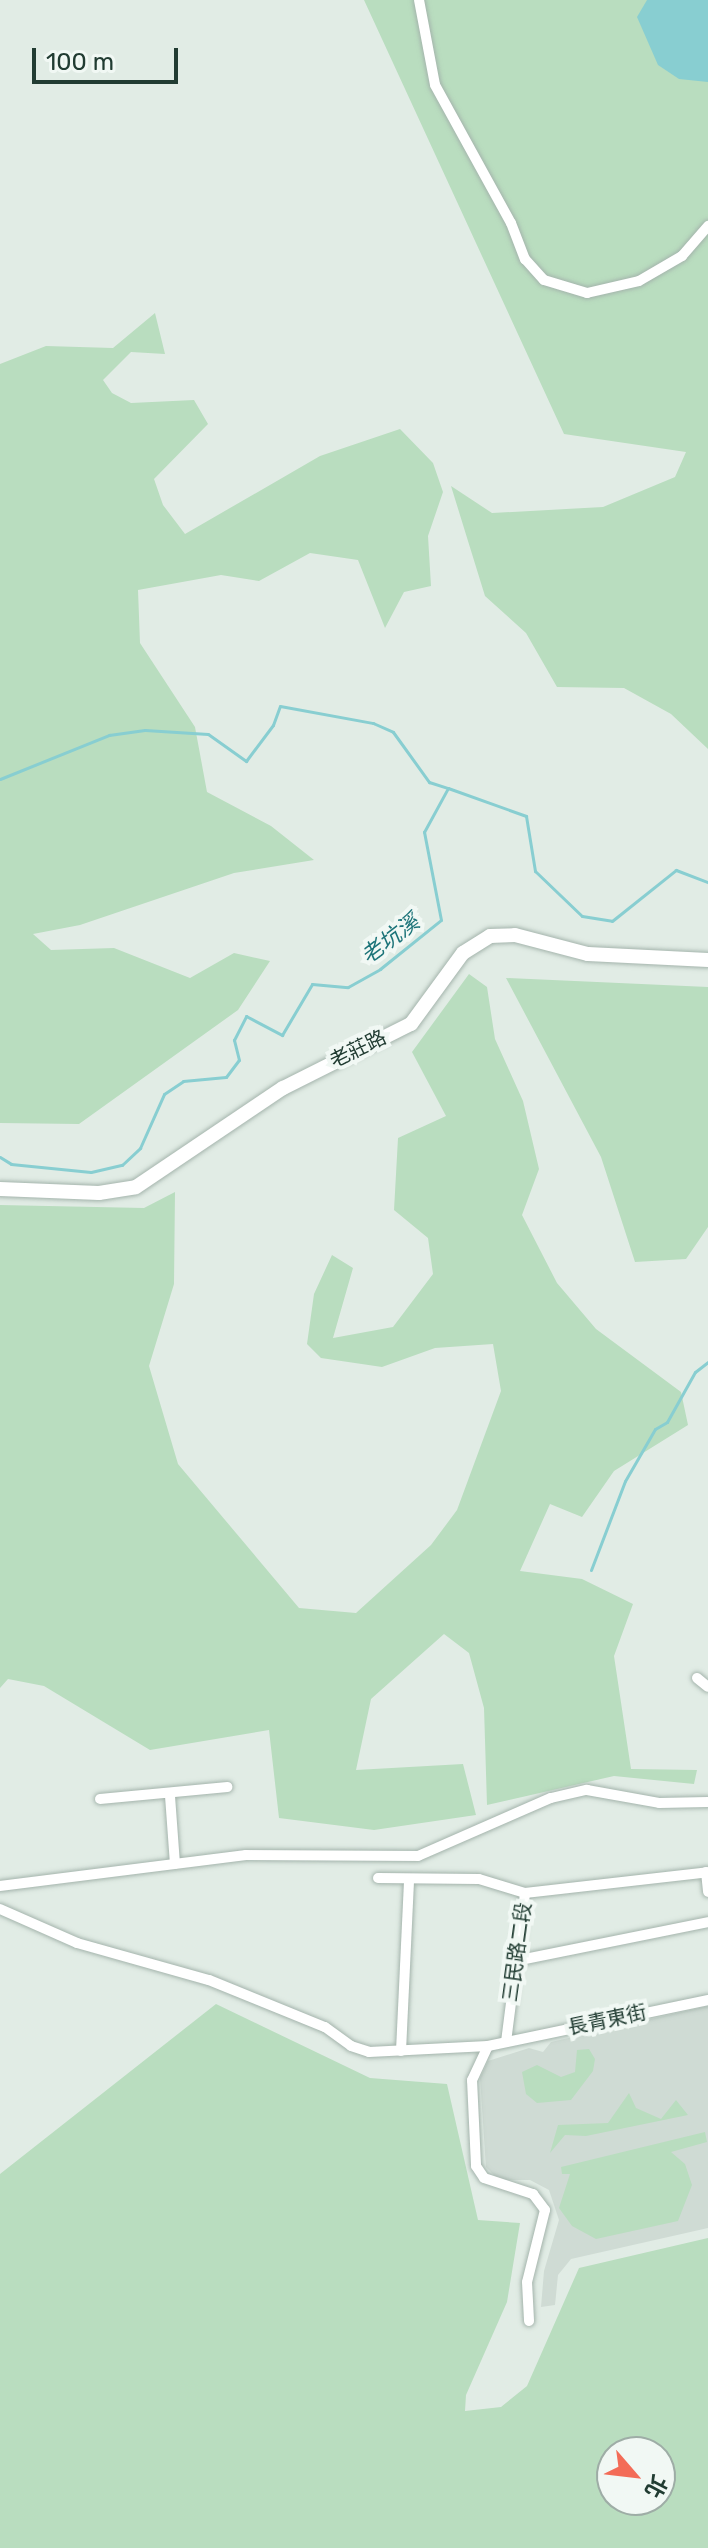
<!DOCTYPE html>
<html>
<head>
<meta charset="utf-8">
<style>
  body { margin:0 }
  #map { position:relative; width:708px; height:2548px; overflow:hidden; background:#e1ece5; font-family:Rubik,"Noto Sans TC",sans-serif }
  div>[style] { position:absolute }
  .built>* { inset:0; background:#cfdbd4 }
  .green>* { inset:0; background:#b9ddbf }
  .water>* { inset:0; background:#88ced1 }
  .stream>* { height:3px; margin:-1.5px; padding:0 1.5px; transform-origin:1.5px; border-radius:1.5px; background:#88ced1 }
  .roads { filter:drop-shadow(0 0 2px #a4b4ac) drop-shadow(0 0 2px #a4b4ac) }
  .street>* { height:10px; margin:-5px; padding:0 5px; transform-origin:5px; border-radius:5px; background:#fff }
  .secondary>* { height:14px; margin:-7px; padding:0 7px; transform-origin:7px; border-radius:7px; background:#fff }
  span { translate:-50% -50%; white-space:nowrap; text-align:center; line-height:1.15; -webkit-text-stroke:8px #f1f8f4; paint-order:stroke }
  .street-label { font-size:20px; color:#213c32 }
  .water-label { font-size:22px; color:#1b7378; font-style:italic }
  .north { position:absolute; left:596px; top:2436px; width:80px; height:80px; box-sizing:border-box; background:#f1f8f4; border:2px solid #9eada6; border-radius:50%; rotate:118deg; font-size:22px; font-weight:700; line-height:32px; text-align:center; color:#213c32 }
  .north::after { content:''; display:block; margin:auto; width:28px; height:36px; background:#f36c57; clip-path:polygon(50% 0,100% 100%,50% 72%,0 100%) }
  .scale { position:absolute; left:32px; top:48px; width:146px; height:36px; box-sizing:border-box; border:4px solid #213c32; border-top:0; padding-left:10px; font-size:24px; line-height:28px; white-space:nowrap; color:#213c32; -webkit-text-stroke:6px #f1f8f4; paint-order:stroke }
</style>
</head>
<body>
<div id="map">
  <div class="built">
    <i style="clip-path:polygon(708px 2006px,708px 2228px,571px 2259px,558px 2275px,555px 2305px,541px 2307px,544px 2271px,559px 2220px,549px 2190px,530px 2180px,499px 2180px,486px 2167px,480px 2078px,488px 2061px,529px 2048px,543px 2052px,551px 2042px)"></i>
  </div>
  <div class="green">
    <i style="clip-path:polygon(364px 0,708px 0,708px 749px,671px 714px,624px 688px,557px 687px,526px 633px,485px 596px,451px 486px,492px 513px,603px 507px,675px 477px,686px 452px,564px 434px)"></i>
    <i style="clip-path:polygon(155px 313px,165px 354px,131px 352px,103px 380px,112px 393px,131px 403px,194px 400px,208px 424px,154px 479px,163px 505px,185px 534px,320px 456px,400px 429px,433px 463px,443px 492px,428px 536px,431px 586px,404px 592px,385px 628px,358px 560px,310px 553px,259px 581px,221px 575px,138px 590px,140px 643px,195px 727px,207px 792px,271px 826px,314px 860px,234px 873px,80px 925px,33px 934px,51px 950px,114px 948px,190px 978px,234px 953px,270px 961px,238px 1010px,79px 1124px,0 1123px,0 364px,46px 346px,113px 348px)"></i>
    <i style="clip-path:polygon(469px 974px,487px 987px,495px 1039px,523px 1101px,539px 1169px,522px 1215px,557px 1283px,596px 1329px,681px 1392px,688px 1425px,614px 1471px,582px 1517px,550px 1504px,520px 1571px,582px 1579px,633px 1604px,614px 1656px,631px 1769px,697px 1770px,694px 1784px,614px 1776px,487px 1805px,484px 1708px,469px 1653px,444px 1634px,371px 1699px,356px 1770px,463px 1764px,476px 1815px,374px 1830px,279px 1818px,269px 1730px,150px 1750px,44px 1686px,8px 1679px,0 1688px,0 1205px,144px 1208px,175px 1192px,174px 1284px,149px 1366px,178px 1464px,299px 1608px,356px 1613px,431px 1545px,457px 1510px,501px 1391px,493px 1344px,435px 1348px,382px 1367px,321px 1358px,307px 1344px,314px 1294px,332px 1255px,353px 1268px,333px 1338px,393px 1327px,433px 1274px,428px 1238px,394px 1210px,398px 1138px,446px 1116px,412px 1052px)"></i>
    <i style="clip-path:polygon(506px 978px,708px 987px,708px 1227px,686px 1259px,635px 1262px,601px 1157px)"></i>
    <i style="clip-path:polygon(evenodd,216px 2004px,370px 2078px,447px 2084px,478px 2220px,520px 2223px,507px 2302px,466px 2395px,465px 2411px,501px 2407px,527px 2386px,579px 2268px,708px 2238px,708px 2548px,0 2548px,0 2174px,216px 2004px,612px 2452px,660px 2452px,660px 2500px,612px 2500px,612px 2452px)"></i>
    <i style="clip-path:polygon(589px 2049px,595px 2059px,593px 2071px,571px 2100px,537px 2103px,526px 2094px,522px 2072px,537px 2065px,561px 2077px,575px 2072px,577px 2050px)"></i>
    <i style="clip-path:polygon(629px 2093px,636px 2108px,661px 2119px,676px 2100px,688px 2115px,586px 2136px,565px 2135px,550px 2153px,558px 2125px,608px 2123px)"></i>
    <i style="clip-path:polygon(705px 2132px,707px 2142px,671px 2152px,685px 2164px,692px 2185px,678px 2221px,596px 2239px,572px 2226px,559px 2208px,570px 2174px,562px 2174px,561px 2167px)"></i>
  </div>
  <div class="water">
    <i style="clip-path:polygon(647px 0,708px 0,708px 82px,679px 79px,658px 65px,637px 17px)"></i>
  </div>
  <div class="stream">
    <i style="left:0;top:779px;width:118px;rotate:-22deg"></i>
    <i style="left:109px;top:735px;width:36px;rotate:-8deg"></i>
    <i style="left:145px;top:730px;width:63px;rotate:3.6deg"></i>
    <i style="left:208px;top:734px;width:47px;rotate:35.4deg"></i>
    <i style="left:246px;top:761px;width:45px;rotate:-53.1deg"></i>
    <i style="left:273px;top:725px;width:20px;rotate:-70deg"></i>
    <i style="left:280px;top:706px;width:95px;rotate:10.4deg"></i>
    <i style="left:373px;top:723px;width:22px;rotate:24deg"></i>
    <i style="left:393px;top:732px;width:62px;rotate:54.2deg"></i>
    <i style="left:429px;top:782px;width:20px;rotate:18deg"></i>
    <i style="left:0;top:1157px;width:13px;rotate:32deg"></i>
    <i style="left:11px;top:1164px;width:80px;rotate:5.7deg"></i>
    <i style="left:91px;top:1172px;width:32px;rotate:-13deg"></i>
    <i style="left:122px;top:1165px;width:25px;rotate:-43deg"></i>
    <i style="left:140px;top:1148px;width:59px;rotate:-66deg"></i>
    <i style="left:164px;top:1094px;width:23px;rotate:-34deg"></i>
    <i style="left:183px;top:1081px;width:43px;rotate:-5.3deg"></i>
    <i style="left:226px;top:1077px;width:21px;rotate:-53deg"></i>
    <i style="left:239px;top:1060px;width:21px;rotate:-104deg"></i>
    <i style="left:234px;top:1040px;width:27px;rotate:-63deg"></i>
    <i style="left:246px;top:1016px;width:41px;rotate:27.8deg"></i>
    <i style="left:282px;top:1035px;width:59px;rotate:-59.5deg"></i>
    <i style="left:312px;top:984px;width:36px;rotate:5deg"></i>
    <i style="left:348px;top:987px;width:37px;rotate:-29deg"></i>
    <i style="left:380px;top:969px;width:78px;rotate:-38.8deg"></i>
    <i style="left:441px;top:920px;width:90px;rotate:-100.9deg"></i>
    <i style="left:424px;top:832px;width:50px;rotate:-61.4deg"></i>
    <i style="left:448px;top:788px;width:83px;rotate:19.7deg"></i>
    <i style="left:526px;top:816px;width:56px;rotate:80.7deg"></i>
    <i style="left:535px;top:871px;width:65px;rotate:43.8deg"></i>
    <i style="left:582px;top:916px;width:30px;rotate:9deg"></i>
    <i style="left:612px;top:921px;width:82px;rotate:-38.6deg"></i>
    <i style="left:676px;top:870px;width:34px;rotate:21deg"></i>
    <i style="left:591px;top:1570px;width:95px;rotate:-69.1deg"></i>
    <i style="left:625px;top:1481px;width:60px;rotate:-60deg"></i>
    <i style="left:655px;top:1429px;width:14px;rotate:-30deg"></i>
    <i style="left:667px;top:1422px;width:57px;rotate:-60.8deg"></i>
    <i style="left:695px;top:1372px;width:16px;rotate:-38deg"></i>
  </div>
  <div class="roads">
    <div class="street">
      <i style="left:419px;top:0;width:86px;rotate:79.3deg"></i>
      <i style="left:435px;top:85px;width:158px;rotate:61.2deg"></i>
      <i style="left:511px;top:223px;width:39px;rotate:69deg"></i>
      <i style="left:525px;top:259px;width:28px;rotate:48deg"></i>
      <i style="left:544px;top:280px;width:45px;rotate:16.8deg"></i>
      <i style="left:587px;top:293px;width:53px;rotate:-13deg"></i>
      <i style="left:639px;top:281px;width:50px;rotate:-30.2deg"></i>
      <i style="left:682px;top:256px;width:40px;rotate:-49deg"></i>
      <i style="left:697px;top:1678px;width:14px;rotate:39deg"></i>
      <i style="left:170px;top:1796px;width:68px;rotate:85.8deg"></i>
      <i style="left:100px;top:1799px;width:128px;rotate:-5.4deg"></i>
      <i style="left:706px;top:1872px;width:20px;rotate:84deg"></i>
      <i style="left:378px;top:1878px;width:101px;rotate:0.6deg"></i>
      <i style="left:479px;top:1879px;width:48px;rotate:16.9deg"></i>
      <i style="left:525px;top:1893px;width:184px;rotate:-6.5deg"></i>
      <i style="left:0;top:1886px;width:248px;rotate:-7.2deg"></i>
      <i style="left:246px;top:1855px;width:172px;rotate:0.3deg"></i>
      <i style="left:418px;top:1856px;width:145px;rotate:-23.6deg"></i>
      <i style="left:551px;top:1798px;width:37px;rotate:-13deg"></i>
      <i style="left:587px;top:1790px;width:73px;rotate:10.2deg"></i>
      <i style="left:659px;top:1803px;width:49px;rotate:-1.2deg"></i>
      <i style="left:0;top:1909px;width:84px;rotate:23.8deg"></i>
      <i style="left:77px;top:1943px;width:137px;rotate:15.7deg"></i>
      <i style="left:209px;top:1980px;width:125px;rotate:22.1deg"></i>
      <i style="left:325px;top:2027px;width:32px;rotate:36deg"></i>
      <i style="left:351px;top:2046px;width:19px;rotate:18deg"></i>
      <i style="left:369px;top:2052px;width:119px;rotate:-2.9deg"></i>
      <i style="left:488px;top:2046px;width:225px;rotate:-11.8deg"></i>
      <i style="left:515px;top:1961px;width:197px;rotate:-11.4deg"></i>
      <i style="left:506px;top:2042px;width:150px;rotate:-82.7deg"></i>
      <i style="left:488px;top:2046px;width:38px;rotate:115deg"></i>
      <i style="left:472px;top:2080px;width:86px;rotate:87.3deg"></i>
      <i style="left:476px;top:2166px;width:14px;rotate:56deg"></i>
      <i style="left:484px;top:2178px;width:52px;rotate:18.1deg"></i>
      <i style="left:533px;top:2194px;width:20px;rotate:53deg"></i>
      <i style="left:545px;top:2210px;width:74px;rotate:104deg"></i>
      <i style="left:527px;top:2282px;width:39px;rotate:87deg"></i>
      <i style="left:401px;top:2051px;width:169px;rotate:-87.3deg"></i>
    </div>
    <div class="secondary">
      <i style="left:0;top:1189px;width:99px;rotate:2.3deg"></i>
      <i style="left:99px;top:1193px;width:37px;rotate:-9deg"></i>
      <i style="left:136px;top:1187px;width:177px;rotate:-34deg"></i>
      <i style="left:283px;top:1088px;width:143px;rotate:-26.6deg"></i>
      <i style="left:411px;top:1024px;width:88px;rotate:-53.8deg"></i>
      <i style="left:463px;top:953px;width:32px;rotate:-32deg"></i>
      <i style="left:490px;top:936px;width:25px;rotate:-2deg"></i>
      <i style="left:515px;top:935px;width:75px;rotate:14.6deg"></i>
      <i style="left:588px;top:954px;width:120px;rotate:2.9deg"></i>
    </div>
  </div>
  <div class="street-label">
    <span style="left:358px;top:1049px;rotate:-26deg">老莊路</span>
    <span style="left:517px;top:1952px;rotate:-82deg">三民路二段</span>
    <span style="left:607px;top:2020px;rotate:-12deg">長青東街</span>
  </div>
  <div class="water-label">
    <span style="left:390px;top:939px;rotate:-37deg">老坑溪</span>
  </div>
  <div class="north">北</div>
  <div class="scale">100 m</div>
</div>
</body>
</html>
